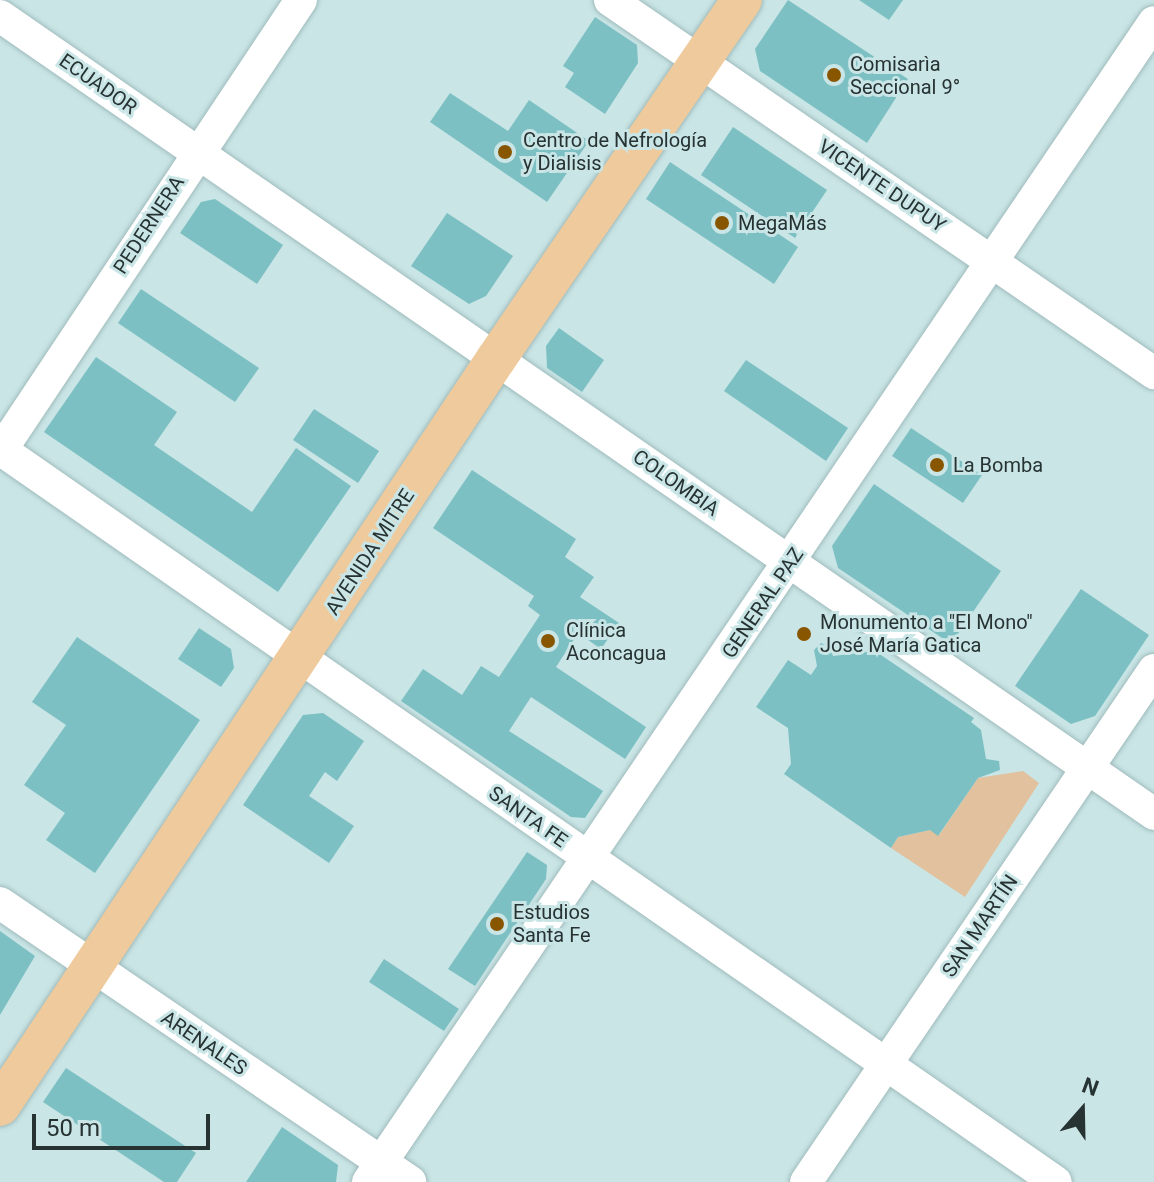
<!DOCTYPE html>
<html>
<head>
<meta charset="utf-8">
<style>
  body { margin:0 }
  #map { position:relative; width:1154px; height:1182px; overflow:hidden; background:#c9e5e6; font-family:Roboto,sans-serif }
  div>[style] { position:absolute }
  .green>* { inset:0; background:#e1c19e }
  .building>* { inset:0; background:#7dc0c3 }
  .roads { filter:drop-shadow(0 0 2px #a0bbbc) drop-shadow(0 0 2px #a0bbbc) }
  .minor>* { height:32px; margin:-16px; padding:0 16px; transform-origin:16px; border-radius:16px; background:#fff }
  .major>* { height:40px; margin:-20px; padding:0 20px; transform-origin:20px; border-radius:20px; background:#eeca9d }
  .dots>* { width:22px; height:22px; translate:-50% -50%; box-sizing:border-box; border:4px solid #c9e5e6; border-radius:50% }
  span { translate:-50% -50%; white-space:nowrap; text-align:center; line-height:1.15; -webkit-text-stroke:6px #c9e5e6; paint-order:stroke }
  .poi-label { font-size:20px; color:#273232 }
  .left { translate:0 -50%; text-align:left }
  .street-label { font-size:20px; color:#273232 }
  .north { position:absolute; left:1042px; top:1070px; width:80px; height:80px; -webkit-text-stroke:6px #c9e5e6; paint-order:stroke; rotate:20deg; font-size:22px; font-weight:700; line-height:32px; text-align:center; color:#273232 }
  .north::after { content:''; display:block; margin:auto; width:28px; height:36px; background:#273232; clip-path:polygon(50% 0,100% 100%,50% 72%,0 100%) }
  .scale { position:absolute; left:32px; top:1114px; width:178px; height:36px; box-sizing:border-box; border:4px solid #273232; border-top:0; padding-left:10px; font-size:24px; line-height:28px; white-space:nowrap; color:#273232; -webkit-text-stroke:6px #c9e5e6; paint-order:stroke }
</style>
</head>
<body>
<div id="map">
  <div class="green">
    <i style="clip-path:polygon(1023px 771px,1039px 783px,965px 897px,891px 848px,898px 837px,930px 830px,939px 835px,978px 778px)"></i>
  </div>
  <div class="building">
    <i style="clip-path:polygon(788px 0,908px 79px,867px 143px,760px 71px,755px 49px)"></i>
    <i style="clip-path:polygon(859px 0,903px 0,889px 20px)"></i>
    <i style="clip-path:polygon(595px 17px,637px 45px,638px 63px,605px 114px,565px 87px,574px 73px,563px 66px)"></i>
    <i style="clip-path:polygon(450px 93px,508px 131px,529px 100px,589px 141px,547px 202px,430px 122px)"></i>
    <i style="clip-path:polygon(733px 127px,827px 190px,795px 238px,701px 175px)"></i>
    <i style="clip-path:polygon(670px 162px,798px 247px,774px 284px,646px 199px)"></i>
    <i style="clip-path:polygon(215px 199px,283px 245px,257px 284px,180px 233px,201px 202px)"></i>
    <i style="clip-path:polygon(447px 213px,513px 256px,486px 296px,469px 304px,411px 266px)"></i>
    <i style="clip-path:polygon(141px 289px,259px 368px,235px 402px,118px 323px)"></i>
    <i style="clip-path:polygon(559px 328px,604px 360px,582px 392px,547px 368px,546px 346px)"></i>
    <i style="clip-path:polygon(96px 357px,177px 412px,154px 445px,252px 512px,296px 448px,351px 486px,278px 592px,44px 432px)"></i>
    <i style="clip-path:polygon(746px 360px,848px 428px,826px 461px,724px 391px)"></i>
    <i style="clip-path:polygon(314px 409px,379px 451px,358px 483px,293px 440px)"></i>
    <i style="clip-path:polygon(911px 428px,982px 475px,963px 503px,892px 456px)"></i>
    <i style="clip-path:polygon(472px 470px,576px 539px,565px 557px,594px 577px,580px 597px,619px 623px,601px 649px,578px 633px,556px 667px,646px 727px,625px 759px,531px 697px,509px 731px,603px 791px,585px 818px,571px 817px,401px 701px,423px 669px,462px 695px,481px 666px,499px 677px,540px 615px,528px 606px,534px 596px,433px 528px)"></i>
    <i style="clip-path:polygon(874px 484px,1001px 571px,951px 644px,838px 568px,832px 546px)"></i>
    <i style="clip-path:polygon(1081px 589px,1149px 635px,1095px 716px,1071px 724px,1015px 686px)"></i>
    <i style="clip-path:polygon(199px 628px,231px 649px,234px 668px,221px 687px,178px 659px)"></i>
    <i style="clip-path:polygon(77px 637px,200px 720px,95px 873px,46px 840px,65px 813px,24px 785px,66px 725px,32px 702px)"></i>
    <i style="clip-path:polygon(821px 643px,830px 647px,833px 656px,875px 651px,974px 718px,971px 722px,981px 730px,986px 759px,999px 761px,1000px 770px,978px 778px,938px 836px,930px 830px,898px 837px,891px 848px,784px 774px,791px 764px,788px 728px,756px 707px,788px 660px,811px 675px,817px 666px,814px 650px)"></i>
    <i style="clip-path:polygon(323px 713px,364px 741px,337px 781px,325px 772px,309px 796px,354px 826px,329px 863px,243px 805px,303px 715px)"></i>
    <i style="clip-path:polygon(527px 852px,547px 865px,546px 879px,475px 986px,448px 969px)"></i>
    <i style="clip-path:polygon(0 931px,35px 956px,0 1015px)"></i>
    <i style="clip-path:polygon(384px 959px,459px 1009px,444px 1031px,369px 982px)"></i>
    <i style="clip-path:polygon(66px 1068px,196px 1153px,177px 1182px,164px 1182px,43px 1102px)"></i>
    <i style="clip-path:polygon(282px 1127px,338px 1165px,336px 1182px,246px 1182px)"></i>
  </div>
  <div class="roads">
    <div class="minor">
      <i style="left:610px;top:0;width:660px;rotate:34.44deg"></i>
      <i style="left:0;top:16px;width:1403px;rotate:34.66deg"></i>
      <i style="left:0;top:449px;width:1285px;rotate:34.77deg"></i>
      <i style="left:0;top:452px;width:543px;rotate:-56.34deg"></i>
      <i style="left:0;top:903px;width:496px;rotate:34.2deg"></i>
      <i style="left:368px;top:1182px;width:1401px;rotate:-55.88deg"></i>
      <i style="left:806px;top:1182px;width:619px;rotate:-55.8deg"></i>
    </div>
    <div class="major">
      <i style="left:0;top:1106px;width:897px;rotate:-56.42deg"></i>
      <i style="left:496px;top:359px;width:435px;rotate:-55.6deg"></i>
    </div>
  </div>
  <div class="dots">
    <i style="left:834px;top:75px;background:#895600"></i>
    <i style="left:505px;top:152px;background:#895600"></i>
    <i style="left:722px;top:223px;background:#895600"></i>
    <i style="left:937px;top:465px;background:#895600"></i>
    <i style="left:804px;top:634px;background:#895600"></i>
    <i style="left:548px;top:641px;background:#895600"></i>
    <i style="left:497px;top:924px;background:#895600"></i>
  </div>
  <div class="poi-label">
    <span class="left" style="left:850px;top:76px">Comisarìa<br>Seccional 9°</span>
    <span class="left" style="left:523px;top:152px">Centro de Nefrología<br>y Dialisis</span>
    <span class="left" style="left:738px;top:223px">MegaMás</span>
    <span class="left" style="left:953px;top:465px">La Bomba</span>
    <span class="left" style="left:820px;top:634px">Monumento a "El Mono"<br>José María Gatica</span>
    <span class="left" style="left:566px;top:642px">Clínica<br>Aconcagua</span>
    <span class="left" style="left:513px;top:924px">Estudios<br>Santa Fe</span>
  </div>
  <div class="street-label">
    <span style="left:98px;top:84px;rotate:35deg">ECUADOR</span>
    <span style="left:882px;top:186px;rotate:34deg">VICENTE DUPUY</span>
    <span style="left:149px;top:225px;rotate:-57deg">PEDERNERA</span>
    <span style="left:676px;top:483px;rotate:35deg">COLOMBIA</span>
    <span style="left:370px;top:552px;rotate:-57deg">AVENIDA MITRE</span>
    <span style="left:763px;top:603px;rotate:-56deg">GENERAL PAZ</span>
    <span style="left:528px;top:817px;rotate:35deg">SANTA FE</span>
    <span style="left:980px;top:926px;rotate:-56deg">SAN MARTÍN</span>
    <span style="left:204px;top:1043px;rotate:34deg">ARENALES</span>
  </div>
  <div class="north">N</div>
  <div class="scale">50 m</div>
</div>
</body>
</html>
